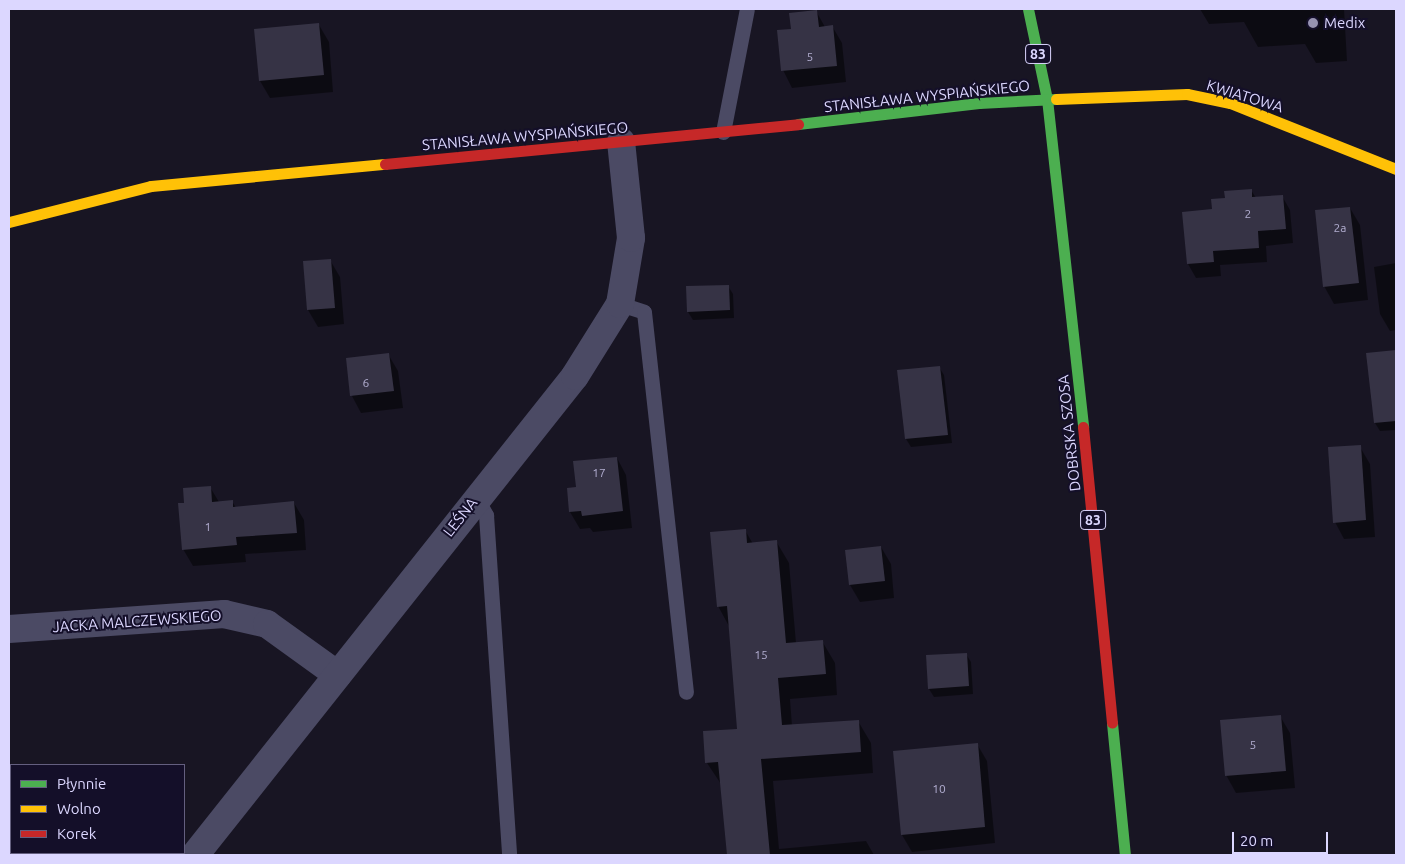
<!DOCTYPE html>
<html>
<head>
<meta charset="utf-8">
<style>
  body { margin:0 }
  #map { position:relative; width:1405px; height:864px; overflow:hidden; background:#181523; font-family:Ubuntu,sans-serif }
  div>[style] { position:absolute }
  .shadow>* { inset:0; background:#0007 }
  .building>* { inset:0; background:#363345 }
  .lane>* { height:15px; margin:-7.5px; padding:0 7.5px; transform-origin:7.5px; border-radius:7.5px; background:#4b4a64 }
  .street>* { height:28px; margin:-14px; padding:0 14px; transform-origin:14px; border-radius:14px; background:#4b4a64 }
  .fast>* { height:11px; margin:-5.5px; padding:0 5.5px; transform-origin:5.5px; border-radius:5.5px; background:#4caf50 }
  .slow>* { height:11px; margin:-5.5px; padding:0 5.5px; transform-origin:5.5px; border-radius:5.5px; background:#ffc107 }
  .jam>* { height:11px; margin:-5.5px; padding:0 5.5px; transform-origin:5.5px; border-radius:5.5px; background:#c62828 }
  .dots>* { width:14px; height:14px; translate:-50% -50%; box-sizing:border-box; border:2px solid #140f29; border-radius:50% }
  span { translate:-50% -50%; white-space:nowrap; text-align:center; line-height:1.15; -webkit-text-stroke:4px #140f29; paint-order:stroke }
  .number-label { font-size:12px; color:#b2aed0 }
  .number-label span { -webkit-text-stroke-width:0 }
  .shield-label span { padding:1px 4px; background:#140f29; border:1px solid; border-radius:4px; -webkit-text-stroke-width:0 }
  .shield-label { font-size:14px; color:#dcd7ff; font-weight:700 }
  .poi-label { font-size:15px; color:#dcd7ff }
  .left { translate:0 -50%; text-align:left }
  .street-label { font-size:15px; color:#dcd7ff }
  .frame { position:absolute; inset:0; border:10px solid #dcd7ff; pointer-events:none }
  .legend { position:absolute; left:10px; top:764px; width:175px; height:90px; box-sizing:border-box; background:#140f29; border:1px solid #645f7f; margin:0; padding:6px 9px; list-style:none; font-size:15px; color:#dcd7ff }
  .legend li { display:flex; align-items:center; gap:10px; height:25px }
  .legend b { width:25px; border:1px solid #645f7f }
  .scale { position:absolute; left:1232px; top:832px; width:96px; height:22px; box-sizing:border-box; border:2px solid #dcd7ff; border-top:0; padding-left:6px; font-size:15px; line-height:18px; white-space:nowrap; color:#dcd7ff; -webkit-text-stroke:4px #140f29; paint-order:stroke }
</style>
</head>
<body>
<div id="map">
  <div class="shadow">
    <i style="clip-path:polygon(1200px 9px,1344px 9px,1347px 61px,1316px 63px,1305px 44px,1258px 47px,1244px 22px,1209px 24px)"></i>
    <i style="clip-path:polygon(816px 11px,825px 27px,832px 26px,842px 43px,846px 82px,792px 88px,783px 70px,792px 30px)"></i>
    <i style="clip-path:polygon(319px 25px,329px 42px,333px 92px,270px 98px,260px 81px)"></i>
    <i style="clip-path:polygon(1251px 190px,1256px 198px,1282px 196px,1290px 210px,1293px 243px,1266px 246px,1267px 262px,1220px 265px,1221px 276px,1196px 278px,1188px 264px,1183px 213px,1213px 210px,1226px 199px)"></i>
    <i style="clip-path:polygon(1350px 208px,1360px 225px,1368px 300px,1334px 304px,1324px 286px)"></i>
    <i style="clip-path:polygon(330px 260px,340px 277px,344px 324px,318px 327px,308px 310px)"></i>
    <i style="clip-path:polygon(1396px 263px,1396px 330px,1390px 331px,1380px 314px,1374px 267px)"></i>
    <i style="clip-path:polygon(728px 286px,733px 294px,734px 318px,693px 320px,688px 312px)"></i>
    <i style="clip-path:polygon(1396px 351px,1396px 430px,1380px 431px,1375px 423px,1367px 354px)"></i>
    <i style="clip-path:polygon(388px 354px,398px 371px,403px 408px,361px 413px,352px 396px)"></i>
    <i style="clip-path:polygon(939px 367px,944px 375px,952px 443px,911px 447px,906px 439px,898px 371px)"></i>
    <i style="clip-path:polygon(1360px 447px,1370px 464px,1375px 537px,1344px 539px,1335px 522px)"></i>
    <i style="clip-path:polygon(617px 458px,626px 475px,632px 528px,593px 532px,590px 528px,580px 529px,570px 512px,568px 489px,578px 488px)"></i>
    <i style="clip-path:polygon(210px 487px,219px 502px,232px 501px,236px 508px,294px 503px,304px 520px,306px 550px,245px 554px,246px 562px,193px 566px,183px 549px,185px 504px)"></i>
    <i style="clip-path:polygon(745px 530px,753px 544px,776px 541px,789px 563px,796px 643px,822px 641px,835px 663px,837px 695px,790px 699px,792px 726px,858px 721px,871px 743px,873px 773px,773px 781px,779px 849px,866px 841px,874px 855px,728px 855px,721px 784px,707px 763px,738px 730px,730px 628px,718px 606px)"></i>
    <i style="clip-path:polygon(881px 547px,891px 564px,894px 598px,860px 602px,850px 585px)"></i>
    <i style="clip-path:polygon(966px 654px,971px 662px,973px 694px,934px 697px,929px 689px)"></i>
    <i style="clip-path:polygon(1280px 716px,1290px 733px,1295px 788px,1236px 793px,1226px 775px)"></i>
    <i style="clip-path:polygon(977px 744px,987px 761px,995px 843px,912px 852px,902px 835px)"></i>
  </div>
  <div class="building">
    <i style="clip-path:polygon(817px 10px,819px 27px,833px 25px,837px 66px,781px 71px,777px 30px,791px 29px,789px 13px)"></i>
    <i style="clip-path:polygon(319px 23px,324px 75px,259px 81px,254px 29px)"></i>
    <i style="clip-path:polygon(1252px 189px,1252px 197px,1283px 195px,1286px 229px,1258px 231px,1259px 248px,1213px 251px,1214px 262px,1187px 264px,1182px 212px,1212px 209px,1211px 199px,1225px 198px,1224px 191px)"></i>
    <i style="clip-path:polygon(1350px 207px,1359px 283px,1323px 287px,1315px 210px)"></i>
    <i style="clip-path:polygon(331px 259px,335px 308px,307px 310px,303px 261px)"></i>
    <i style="clip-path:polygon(729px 285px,730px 310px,687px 312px,686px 286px)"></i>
    <i style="clip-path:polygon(1396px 350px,1396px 421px,1374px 423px,1366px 353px)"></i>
    <i style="clip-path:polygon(389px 353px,394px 391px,350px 396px,346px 358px)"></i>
    <i style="clip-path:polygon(940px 366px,948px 435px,905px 439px,897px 370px)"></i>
    <i style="clip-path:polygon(1361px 445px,1366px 520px,1333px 523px,1328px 447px)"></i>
    <i style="clip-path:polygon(617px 457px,623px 511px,582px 516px,581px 511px,569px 512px,567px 488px,576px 487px,573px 461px)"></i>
    <i style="clip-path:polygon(211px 486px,212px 502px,233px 500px,233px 507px,294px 501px,297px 533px,236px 537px,237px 545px,182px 550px,178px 503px,184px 503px,183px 488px)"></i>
    <i style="clip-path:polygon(746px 529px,747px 543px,777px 540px,786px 643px,823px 640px,826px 674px,778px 678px,782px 725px,859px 720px,861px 752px,761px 759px,770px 855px,727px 855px,718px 762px,705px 763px,703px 731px,737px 729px,727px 606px,717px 607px,710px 532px)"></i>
    <i style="clip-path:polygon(881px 546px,885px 581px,849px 585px,845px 550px)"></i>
    <i style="clip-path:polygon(967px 653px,969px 686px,928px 689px,926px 655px)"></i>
    <i style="clip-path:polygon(1281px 715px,1286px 771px,1225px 776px,1220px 720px)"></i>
    <i style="clip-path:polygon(978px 743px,985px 827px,901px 835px,893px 751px)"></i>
  </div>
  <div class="lane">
    <i style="left:723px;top:132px;width:125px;rotate:-79deg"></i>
    <i style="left:620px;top:304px;width:25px;rotate:18deg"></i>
    <i style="left:644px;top:312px;width:382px;rotate:83.7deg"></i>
    <i style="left:476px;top:497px;width:21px;rotate:61deg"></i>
    <i style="left:486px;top:515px;width:341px;rotate:86.1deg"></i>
  </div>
  <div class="street">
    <i style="left:9px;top:629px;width:216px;rotate:-4deg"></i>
    <i style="left:224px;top:614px;width:44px;rotate:13.1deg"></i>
    <i style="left:267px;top:624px;width:87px;rotate:35.7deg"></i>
    <i style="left:195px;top:855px;width:611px;rotate:-51.57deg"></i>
    <i style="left:575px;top:376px;width:85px;rotate:-58deg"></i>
    <i style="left:620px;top:304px;width:67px;rotate:-80.5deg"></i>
    <i style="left:631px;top:238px;width:97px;rotate:-95.9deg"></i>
  </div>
  <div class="fast">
    <i style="left:1028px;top:9px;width:92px;rotate:78.1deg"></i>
    <i style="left:1047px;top:99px;width:330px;rotate:83.7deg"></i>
    <i style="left:798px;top:124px;width:182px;rotate:-6.6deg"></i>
    <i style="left:979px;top:103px;width:77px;rotate:-3deg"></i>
    <i style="left:1112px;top:723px;width:133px;rotate:84.4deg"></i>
  </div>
  <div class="slow">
    <i style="left:1056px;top:99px;width:131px;rotate:-2.2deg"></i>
    <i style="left:1187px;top:94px;width:44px;rotate:11.8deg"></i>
    <i style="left:1230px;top:103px;width:179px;rotate:21.7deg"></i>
    <i style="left:9px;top:222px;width:146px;rotate:-14.2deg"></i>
    <i style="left:151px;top:186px;width:235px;rotate:-5.4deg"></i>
  </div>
  <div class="jam">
    <i style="left:385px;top:164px;width:415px;rotate:-5.5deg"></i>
    <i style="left:1083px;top:427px;width:297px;rotate:84.4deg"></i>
  </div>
  <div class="dots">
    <i style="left:1313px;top:23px;background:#9793b2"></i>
  </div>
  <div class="number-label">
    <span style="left:810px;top:57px">5</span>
    <span style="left:1248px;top:214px">2</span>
    <span style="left:1340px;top:228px">2a</span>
    <span style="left:366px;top:383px">6</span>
    <span style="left:599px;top:473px">17</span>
    <span style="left:208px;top:527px">1</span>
    <span style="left:761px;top:655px">15</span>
    <span style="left:1253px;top:745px">5</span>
    <span style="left:939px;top:789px">10</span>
  </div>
  <div class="shield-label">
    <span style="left:1038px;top:54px">83</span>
    <span style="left:1093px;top:520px">83</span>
  </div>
  <div class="poi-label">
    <span class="left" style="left:1324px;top:23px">Medix</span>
  </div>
  <div class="street-label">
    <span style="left:927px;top:96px;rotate:-6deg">STANISŁAWA WYSPIAŃSKIEGO</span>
    <span style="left:1245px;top:96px;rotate:17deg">KWIATOWA</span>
    <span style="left:525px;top:136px;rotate:-5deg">STANISŁAWA WYSPIAŃSKIEGO</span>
    <span style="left:1069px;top:433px;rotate:-96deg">DOBRSKA SZOSA</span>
    <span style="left:460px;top:517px;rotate:-52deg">LEŚNA</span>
    <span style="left:137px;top:621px;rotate:-4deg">JACKA MALCZEWSKIEGO</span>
  </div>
  <div class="frame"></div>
  <ul class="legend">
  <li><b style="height:6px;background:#4caf50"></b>Płynnie</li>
  <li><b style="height:6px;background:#ffc107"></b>Wolno</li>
  <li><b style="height:6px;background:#c62828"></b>Korek</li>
  </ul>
  <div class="scale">20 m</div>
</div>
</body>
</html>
